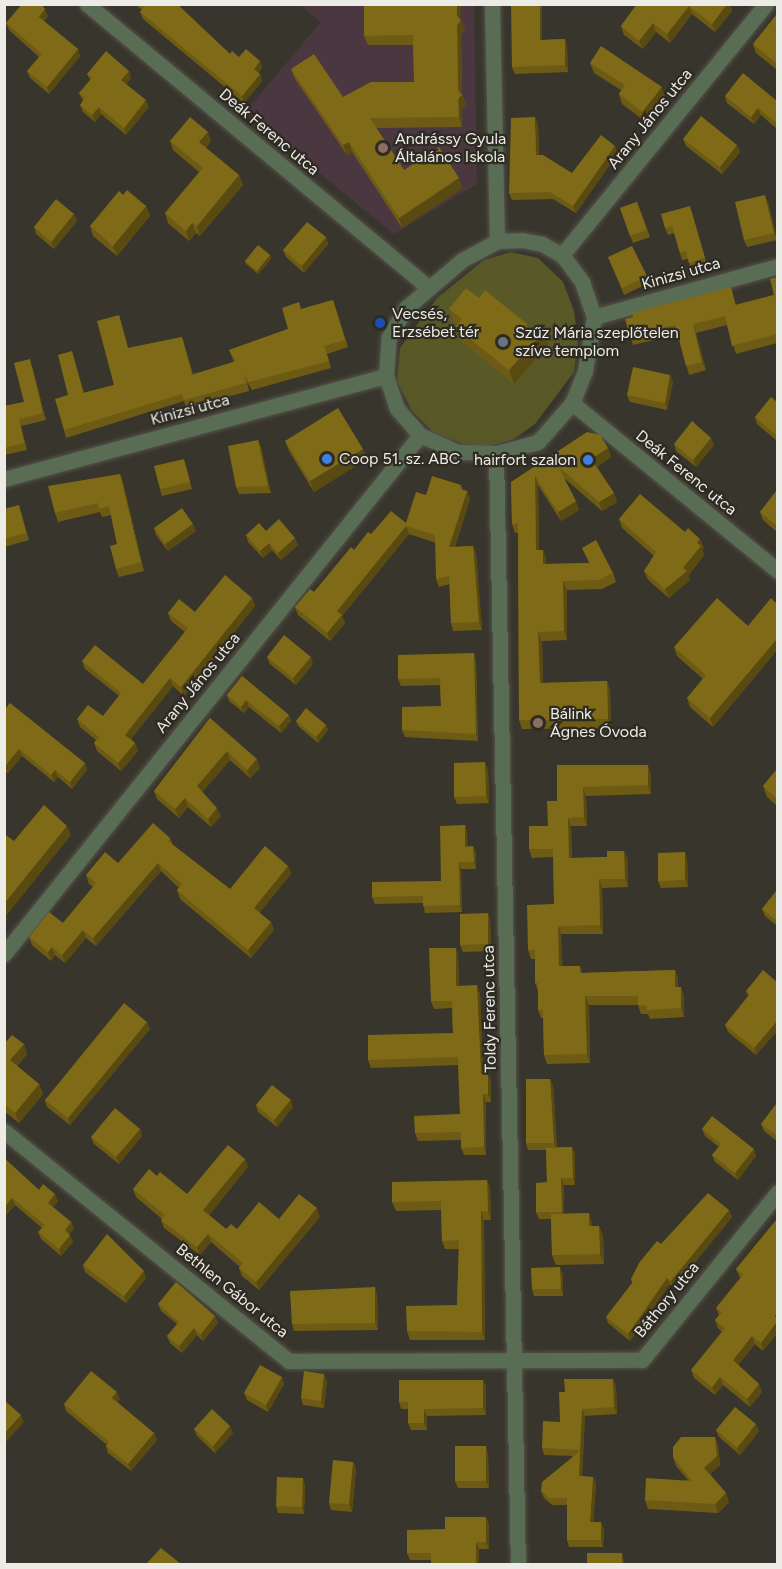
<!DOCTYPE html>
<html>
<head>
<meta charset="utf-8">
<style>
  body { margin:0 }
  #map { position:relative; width:782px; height:1569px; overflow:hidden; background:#38352d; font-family:Figtree,sans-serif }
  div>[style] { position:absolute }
  .education>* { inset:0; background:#4a3740 }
  .green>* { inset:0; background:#585926 }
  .roads { filter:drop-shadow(0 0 2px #55524a) drop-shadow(0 0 2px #55524a) }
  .street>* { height:15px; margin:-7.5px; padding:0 7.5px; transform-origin:7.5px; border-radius:7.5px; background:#596d55 }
  .wall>* { inset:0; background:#6d5b15 }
  .shaded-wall>* { inset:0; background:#594a11 }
  .building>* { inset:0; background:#7f6a18 }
  .dots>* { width:16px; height:16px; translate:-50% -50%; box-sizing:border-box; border:3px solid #2e2b23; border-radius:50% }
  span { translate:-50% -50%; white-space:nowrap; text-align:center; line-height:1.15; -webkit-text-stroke:4.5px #2e2b23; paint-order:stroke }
  .street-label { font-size:16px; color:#ecebe5 }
  .poi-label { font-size:16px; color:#ecebe5 }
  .left { translate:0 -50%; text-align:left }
  .right { translate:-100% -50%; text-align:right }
  .frame { position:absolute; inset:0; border:6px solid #ecebe5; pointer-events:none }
</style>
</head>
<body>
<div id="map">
  <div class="education">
    <i style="clip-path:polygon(300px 5px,474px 5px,477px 184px,394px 234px,245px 112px,321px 22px)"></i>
  </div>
  <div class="green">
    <i style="clip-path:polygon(511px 252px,538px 258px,563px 282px,574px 311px,578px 342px,574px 372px,535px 424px,514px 439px,487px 447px,464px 444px,435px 434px,412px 411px,397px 381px,400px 348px,437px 298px,484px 260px)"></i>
  </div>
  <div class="roads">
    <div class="street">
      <i style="left:87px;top:4px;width:443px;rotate:39.7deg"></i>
      <i style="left:492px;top:4px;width:237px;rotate:88.8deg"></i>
      <i style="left:522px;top:240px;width:20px;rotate:11deg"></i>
      <i style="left:542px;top:244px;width:23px;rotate:29deg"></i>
      <i style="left:562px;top:255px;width:34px;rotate:53deg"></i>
      <i style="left:582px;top:282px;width:37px;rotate:71deg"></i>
      <i style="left:594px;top:317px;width:55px;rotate:99.5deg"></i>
      <i style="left:585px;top:371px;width:35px;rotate:112deg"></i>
      <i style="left:572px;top:403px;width:52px;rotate:131.1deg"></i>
      <i style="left:538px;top:442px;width:43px;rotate:165.3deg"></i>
      <i style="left:496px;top:453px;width:38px;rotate:-178deg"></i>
      <i style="left:458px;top:452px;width:42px;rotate:-155.9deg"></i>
      <i style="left:420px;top:435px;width:35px;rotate:-131deg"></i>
      <i style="left:397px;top:409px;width:35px;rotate:-108deg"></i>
      <i style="left:386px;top:376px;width:39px;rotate:-86deg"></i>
      <i style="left:389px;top:337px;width:34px;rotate:-60deg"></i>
      <i style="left:406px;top:308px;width:74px;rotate:-40.6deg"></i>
      <i style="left:462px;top:260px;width:40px;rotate:-28deg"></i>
      <i style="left:497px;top:241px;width:25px;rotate:-2deg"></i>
      <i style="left:562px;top:255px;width:323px;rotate:-50.9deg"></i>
      <i style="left:594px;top:317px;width:191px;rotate:-15.5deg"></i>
      <i style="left:572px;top:403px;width:266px;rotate:39.2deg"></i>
      <i style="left:496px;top:453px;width:1111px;rotate:88.87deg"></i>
      <i style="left:4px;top:479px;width:396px;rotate:-15.1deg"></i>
      <i style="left:4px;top:954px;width:665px;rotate:-51.29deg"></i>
      <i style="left:4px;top:1131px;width:366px;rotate:38.9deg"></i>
      <i style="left:289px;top:1361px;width:353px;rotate:-0.2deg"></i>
      <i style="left:642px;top:1360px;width:216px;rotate:-51deg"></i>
    </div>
  </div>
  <div class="wall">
    <i style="clip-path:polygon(135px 4px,177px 4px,230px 54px,239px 57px,260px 61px,262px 68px,258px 73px,260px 74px,262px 81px,244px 103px,143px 19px,140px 12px,142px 10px)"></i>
    <i style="clip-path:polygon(637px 4px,730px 4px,732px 11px,715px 32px,692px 14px,670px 43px,656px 32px,643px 49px,624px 35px,621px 26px)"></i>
    <i style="clip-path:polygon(777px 14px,777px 70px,756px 53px,753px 44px)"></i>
    <i style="clip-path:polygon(48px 16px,44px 21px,78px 49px,80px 56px,49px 94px,30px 78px,27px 71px,39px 57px,9px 30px,6px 23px)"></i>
    <i style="clip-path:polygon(460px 20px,465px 30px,461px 34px,462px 94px,466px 104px,462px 109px,462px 127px,376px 128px,404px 170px,463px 188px,402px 228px,352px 152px,347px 155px,295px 79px,291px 69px,343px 97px,414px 82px,413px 45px,368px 45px,364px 36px)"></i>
    <i style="clip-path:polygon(565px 39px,567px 46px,568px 72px,515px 74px,512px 67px,542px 40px)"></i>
    <i style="clip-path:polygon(590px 63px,665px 97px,646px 122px,622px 104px,619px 94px,621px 90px,594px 73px)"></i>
    <i style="clip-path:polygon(129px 71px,131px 78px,126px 84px,149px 107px,126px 135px,101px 114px,95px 122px,83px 112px,80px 105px,83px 101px,79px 93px,90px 80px,87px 74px)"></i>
    <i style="clip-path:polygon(725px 96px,777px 101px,777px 129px,761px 115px,754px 124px,727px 103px)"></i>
    <i style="clip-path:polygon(538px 124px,539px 155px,572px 173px,618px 153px,576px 213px,553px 199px,512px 200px,509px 193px)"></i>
    <i style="clip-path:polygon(683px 139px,737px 145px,740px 152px,722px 174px,686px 146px)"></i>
    <i style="clip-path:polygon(170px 141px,211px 141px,206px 148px,239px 175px,243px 185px,200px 236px,196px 233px,189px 241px,168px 223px,165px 213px,199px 172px,173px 150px)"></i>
    <i style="clip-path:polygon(123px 195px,146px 206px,150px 216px,117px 256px,93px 236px,90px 226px)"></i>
    <i style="clip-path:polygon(637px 202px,650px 237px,633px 243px,620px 208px)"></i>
    <i style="clip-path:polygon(768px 202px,777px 240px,747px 247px,744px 240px)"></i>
    <i style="clip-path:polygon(692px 213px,707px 265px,691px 270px,688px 259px,682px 260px,674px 233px,668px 235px,665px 228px)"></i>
    <i style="clip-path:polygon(77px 221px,54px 249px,36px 234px,34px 227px)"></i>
    <i style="clip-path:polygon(326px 237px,328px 244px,304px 273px,286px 257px,283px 250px)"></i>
    <i style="clip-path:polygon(270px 255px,271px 259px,258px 274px,246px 264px,245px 261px)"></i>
    <i style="clip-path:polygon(608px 257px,647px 276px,649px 283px,624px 295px)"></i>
    <i style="clip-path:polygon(777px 277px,777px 343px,736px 354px,727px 325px,696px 333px,706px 370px,689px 375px,678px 334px,633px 345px,630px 336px,731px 287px,736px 305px,774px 295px)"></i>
    <i style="clip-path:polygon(479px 298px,527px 324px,531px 335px,548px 345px,514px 384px,460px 340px,455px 327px,457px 324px,454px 322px,449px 309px)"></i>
    <i style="clip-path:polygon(333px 300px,348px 347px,327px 354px,331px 368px,252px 390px,247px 382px,249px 391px,186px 408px,184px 401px,66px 438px,64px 430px,68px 395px,72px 351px,84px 393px,114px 385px,119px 315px,128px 348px,182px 337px,193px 374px,234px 362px,229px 350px,288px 329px,302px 309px)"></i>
    <i style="clip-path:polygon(32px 366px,46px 420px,21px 426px,27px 450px,4px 455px,4px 406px,24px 402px)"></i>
    <i style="clip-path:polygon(670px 375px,673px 382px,667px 410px,630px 402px,627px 395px)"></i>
    <i style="clip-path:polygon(777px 402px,777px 441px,757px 424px,755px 417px)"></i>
    <i style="clip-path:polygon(258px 440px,261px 447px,271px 493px,239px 494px,236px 487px)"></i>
    <i style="clip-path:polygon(285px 441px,363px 449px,367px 459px,314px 492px,289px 451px)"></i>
    <i style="clip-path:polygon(674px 444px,714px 445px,696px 467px,676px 451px)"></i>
    <i style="clip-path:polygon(608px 448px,611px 457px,597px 467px,614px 493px,617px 502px,602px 511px,564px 478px,579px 510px,561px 521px,538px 485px,539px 550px,543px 550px,546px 559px,546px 564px,589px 563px,582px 548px,613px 573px,616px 582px,602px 589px,567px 590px,567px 640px,542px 641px,543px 683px,607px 681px,610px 690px,611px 728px,522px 729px,519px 720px,518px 533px,515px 533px,512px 524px,511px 482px)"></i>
    <i style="clip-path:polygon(186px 466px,192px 489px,162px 496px,160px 489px)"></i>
    <i style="clip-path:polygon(120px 474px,123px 482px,144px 571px,119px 577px,116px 569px,117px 544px,111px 515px,102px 517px,100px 512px,58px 522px,55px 513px)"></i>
    <i style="clip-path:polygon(461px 485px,463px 490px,467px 491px,470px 499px,455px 547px,473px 546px,476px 554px,482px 630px,453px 631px,451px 623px,450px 584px,439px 587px,436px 579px,436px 543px,409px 534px,342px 616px,345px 623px,330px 641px,298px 615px,295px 607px,314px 592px,354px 550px,371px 534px,406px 523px,426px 495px)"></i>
    <i style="clip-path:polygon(777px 490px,777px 532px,763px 520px,760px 512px)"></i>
    <i style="clip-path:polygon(4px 509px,21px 512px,29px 540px,4px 547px)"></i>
    <i style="clip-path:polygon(619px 519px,704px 548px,702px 550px,704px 555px,688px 576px,690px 580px,669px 598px,648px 580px,644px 571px,654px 556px,622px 528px)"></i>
    <i style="clip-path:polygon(154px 528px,196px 531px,168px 551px,156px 535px)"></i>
    <i style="clip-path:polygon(266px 531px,298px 545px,281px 560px,272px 550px,263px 558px,248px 542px,246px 535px)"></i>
    <i style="clip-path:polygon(252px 598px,255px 606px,184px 696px,173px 686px,131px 739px,135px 743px,138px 751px,121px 771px,97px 751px,94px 743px,96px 740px,80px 727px,77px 719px,103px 716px,119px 696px,85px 669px,82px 661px,143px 684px,185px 632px,171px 621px,168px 613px,195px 612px)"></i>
    <i style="clip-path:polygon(777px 604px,777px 650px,713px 727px,690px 707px,687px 698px,703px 679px,677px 656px,674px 647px,748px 626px)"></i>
    <i style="clip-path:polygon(267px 657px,313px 664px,296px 685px,270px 664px)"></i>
    <i style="clip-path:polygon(476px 660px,478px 741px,405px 737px,402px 730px,441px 706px,440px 685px,401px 686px,398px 679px)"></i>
    <i style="clip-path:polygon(242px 676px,289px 715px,291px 721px,281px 733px,249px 707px,244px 713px,229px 701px,227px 695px)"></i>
    <i style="clip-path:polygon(4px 710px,85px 763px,87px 770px,72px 789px,58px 777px,54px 782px,22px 756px,8px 773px,4px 771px)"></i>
    <i style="clip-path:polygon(210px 718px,260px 768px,250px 778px,230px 760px,202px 792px,221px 816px,211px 827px,188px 807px,179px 818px,157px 799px,154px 791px)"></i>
    <i style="clip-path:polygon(296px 721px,326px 725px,328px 730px,318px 743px,298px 726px)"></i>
    <i style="clip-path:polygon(557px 765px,651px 774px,651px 794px,586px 796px,587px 826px,571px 826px,572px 858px,607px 857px,624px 851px,628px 860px,628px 887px,602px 888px,603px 934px,561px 934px,562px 966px,580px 966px,582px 973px,675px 970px,678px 979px,678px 987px,684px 995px,684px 1017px,650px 1019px,648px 1014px,641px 1014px,638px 1005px,589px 1005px,590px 1063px,547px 1064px,544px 1055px,543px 1018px,541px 1018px,538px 1010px,538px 991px,535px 983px,535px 959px,531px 959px,528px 950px,554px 904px,553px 857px,532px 858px,529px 849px,548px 826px,557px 801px)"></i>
    <i style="clip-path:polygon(488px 769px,489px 803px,457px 804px,454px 797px)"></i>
    <i style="clip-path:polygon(777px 769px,777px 806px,767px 797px,763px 786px)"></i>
    <i style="clip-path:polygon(465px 825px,467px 832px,467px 847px,473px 846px,476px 853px,476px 869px,461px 869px,462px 912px,425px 913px,423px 903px,375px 904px,372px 897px,441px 881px)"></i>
    <i style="clip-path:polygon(170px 838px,173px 845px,230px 889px,288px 866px,291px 874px,259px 913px,271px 922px,274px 930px,251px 958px,180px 899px,177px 890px,179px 888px,161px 871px,96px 946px,86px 938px,65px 963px,55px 955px,51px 961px,32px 945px,29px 937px,63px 923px,93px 887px,89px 884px,86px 875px,118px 863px)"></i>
    <i style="clip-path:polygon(687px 859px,688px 887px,661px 888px,658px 881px)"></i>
    <i style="clip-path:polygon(777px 890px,777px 926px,765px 916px,762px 909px)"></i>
    <i style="clip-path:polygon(488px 913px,490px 920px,491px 951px,463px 952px,460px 945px)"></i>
    <i style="clip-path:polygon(456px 948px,458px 955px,459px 986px,480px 993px,483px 1074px,488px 1074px,491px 1081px,491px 1102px,486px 1102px,486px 1155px,464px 1155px,461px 1148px,461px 1140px,418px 1141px,415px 1133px,460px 1114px,458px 1065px,371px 1068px,368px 1060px,453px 1033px,452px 1008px,434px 1009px,431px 1001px)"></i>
    <i style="clip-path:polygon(777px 982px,777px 1031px,756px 1055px,728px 1032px,725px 1025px,748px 996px,746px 991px)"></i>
    <i style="clip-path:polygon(147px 1022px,150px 1029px,70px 1125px,47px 1107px,45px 1100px)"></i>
    <i style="clip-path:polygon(4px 1044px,24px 1044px,27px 1054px,17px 1066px,39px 1084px,43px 1094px,19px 1123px,4px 1111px)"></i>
    <i style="clip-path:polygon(550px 1079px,553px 1086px,557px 1147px,572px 1147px,575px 1154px,575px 1185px,564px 1185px,564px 1214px,589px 1213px,592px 1226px,599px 1226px,603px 1236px,604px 1264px,556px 1265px,552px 1255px,551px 1219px,539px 1219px,536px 1212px,547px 1182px,546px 1150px,528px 1150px,526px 1143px)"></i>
    <i style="clip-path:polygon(777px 1103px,777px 1141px,764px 1131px,761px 1124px)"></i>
    <i style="clip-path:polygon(256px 1105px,293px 1107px,277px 1127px,258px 1112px)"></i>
    <i style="clip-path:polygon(140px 1129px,142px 1136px,119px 1164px,94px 1144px,91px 1137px)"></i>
    <i style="clip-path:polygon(702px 1129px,756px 1156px,738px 1180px,715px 1162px,712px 1155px,719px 1147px,705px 1136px)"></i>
    <i style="clip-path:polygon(4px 1158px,39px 1190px,58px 1201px,53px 1207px,71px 1222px,74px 1229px,69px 1234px,73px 1242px,61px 1256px,41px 1239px,38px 1232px,42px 1228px,15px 1205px,4px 1217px)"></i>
    <i style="clip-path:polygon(245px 1159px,248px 1167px,209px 1215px,226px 1229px,237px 1229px,279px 1219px,320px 1217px,259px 1290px,242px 1276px,239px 1268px,240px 1267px,211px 1242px,200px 1255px,164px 1228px,161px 1220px,162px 1219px,136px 1197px,133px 1189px,157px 1176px,187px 1194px)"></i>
    <i style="clip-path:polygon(487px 1180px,490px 1189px,491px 1220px,484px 1220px,485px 1340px,410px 1340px,407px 1331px,457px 1305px,459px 1249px,445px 1249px,442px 1241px,441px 1210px,396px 1211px,392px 1202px)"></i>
    <i style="clip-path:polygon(729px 1210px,732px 1217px,674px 1288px,670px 1284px,630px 1341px,608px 1323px,606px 1317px,632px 1283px,631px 1279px,661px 1244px)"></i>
    <i style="clip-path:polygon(777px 1219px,763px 1351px,755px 1344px,738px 1365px,759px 1384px,762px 1392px,750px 1407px,723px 1385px,715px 1395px,694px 1378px,691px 1370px,722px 1332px,718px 1328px,715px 1320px,719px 1315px,716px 1308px,740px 1278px,736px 1269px)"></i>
    <i style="clip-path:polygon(83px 1265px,146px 1278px,126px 1303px,85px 1272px)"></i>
    <i style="clip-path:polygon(563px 1274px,563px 1296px,534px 1296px,532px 1289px)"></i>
    <i style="clip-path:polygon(377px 1294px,378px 1330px,294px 1331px,292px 1324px)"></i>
    <i style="clip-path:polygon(158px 1304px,215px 1316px,218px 1323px,203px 1341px,197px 1335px,182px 1353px,170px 1343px,167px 1336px,177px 1324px,161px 1311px)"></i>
    <i style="clip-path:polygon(324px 1374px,327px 1381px,324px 1408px,303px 1405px,301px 1398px)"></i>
    <i style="clip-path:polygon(282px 1377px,284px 1384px,268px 1412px,247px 1400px,244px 1393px)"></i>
    <i style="clip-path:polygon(483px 1380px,486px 1387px,486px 1415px,427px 1416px,427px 1430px,411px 1430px,408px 1423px,408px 1409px,401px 1409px,399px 1402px)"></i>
    <i style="clip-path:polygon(616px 1386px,617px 1414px,585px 1416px,582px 1476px,593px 1477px,596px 1484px,593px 1522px,604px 1529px,603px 1547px,569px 1547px,567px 1540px,567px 1505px,552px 1505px,544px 1498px,541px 1491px,573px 1456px,544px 1455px,542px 1448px,560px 1422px)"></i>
    <i style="clip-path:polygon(120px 1399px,117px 1402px,154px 1433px,157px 1440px,131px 1471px,108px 1453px,106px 1446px,107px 1445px,66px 1411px,64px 1404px)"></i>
    <i style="clip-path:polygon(194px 1429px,233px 1433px,215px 1453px,197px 1436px)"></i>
    <i style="clip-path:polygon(716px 1430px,759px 1431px,740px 1455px,719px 1437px)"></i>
    <i style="clip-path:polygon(715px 1437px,718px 1446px,720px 1465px,710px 1474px,726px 1493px,729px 1502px,718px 1513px,648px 1509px,645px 1500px,688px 1480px,676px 1466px,673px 1457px)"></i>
    <i style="clip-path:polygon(488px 1453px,489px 1488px,458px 1488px,455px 1481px)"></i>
    <i style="clip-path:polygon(353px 1462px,356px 1469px,352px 1512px,331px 1510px,329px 1503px)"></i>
    <i style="clip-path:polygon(305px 1485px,304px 1514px,278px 1513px,276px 1506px)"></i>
    <i style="clip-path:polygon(489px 1524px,489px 1549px,479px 1549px,479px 1564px,431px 1564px,431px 1560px,410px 1560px,407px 1553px,445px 1529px)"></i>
  </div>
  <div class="shaded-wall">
    <i style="clip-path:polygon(457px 4px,461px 4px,460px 21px,461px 20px,465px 30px,461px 34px,462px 95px,466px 104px,462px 109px,462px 127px,459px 117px)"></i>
    <i style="clip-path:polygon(540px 4px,542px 4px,542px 47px,540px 40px)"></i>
    <i style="clip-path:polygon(727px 4px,730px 4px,732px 11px,715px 32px,712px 24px)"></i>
    <i style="clip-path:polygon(689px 6px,692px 14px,670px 43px,667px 34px)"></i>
    <i style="clip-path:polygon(45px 9px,48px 16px,41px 24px,39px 17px)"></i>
    <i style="clip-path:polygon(653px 23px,656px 32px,643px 49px,639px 41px)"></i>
    <i style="clip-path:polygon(565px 39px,567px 46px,568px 72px,565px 65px)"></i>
    <i style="clip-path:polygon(78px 49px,80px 56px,49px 94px,47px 87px)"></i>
    <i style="clip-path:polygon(260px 61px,262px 68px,256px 76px,254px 69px)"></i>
    <i style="clip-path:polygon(129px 71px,131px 78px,124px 87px,121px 80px)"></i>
    <i style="clip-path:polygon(260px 74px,262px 81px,244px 103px,242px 96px)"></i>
    <i style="clip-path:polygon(662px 87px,665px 97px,646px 122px,642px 112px)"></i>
    <i style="clip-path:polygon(146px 100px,149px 107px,126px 135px,124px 128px)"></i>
    <i style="clip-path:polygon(99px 107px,101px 114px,95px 122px,92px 115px)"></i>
    <i style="clip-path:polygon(758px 108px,761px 115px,754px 124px,751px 117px)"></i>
    <i style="clip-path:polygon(535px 117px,538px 124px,539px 162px,536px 155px)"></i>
    <i style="clip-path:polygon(208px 132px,211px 141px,203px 151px,199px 142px)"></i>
    <i style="clip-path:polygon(349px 142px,352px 152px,347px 155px,343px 145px)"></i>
    <i style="clip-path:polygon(737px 145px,740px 152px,722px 174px,720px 167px)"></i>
    <i style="clip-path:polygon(615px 146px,618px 153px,576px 213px,573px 206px)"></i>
    <i style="clip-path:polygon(239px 175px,243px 185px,200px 236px,197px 226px)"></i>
    <i style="clip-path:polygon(459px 178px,463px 188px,402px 228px,399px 218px)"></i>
    <i style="clip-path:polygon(765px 195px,768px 202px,777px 240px,774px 233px)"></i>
    <i style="clip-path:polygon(146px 206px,150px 216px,117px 256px,113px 246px)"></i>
    <i style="clip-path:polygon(74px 214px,77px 221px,54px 249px,51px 242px)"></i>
    <i style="clip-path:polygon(192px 223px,196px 233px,189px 241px,186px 231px)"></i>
    <i style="clip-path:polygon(326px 237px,328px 244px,304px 273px,302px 266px)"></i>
    <i style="clip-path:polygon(270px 255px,271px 259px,258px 274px,257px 271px)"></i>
    <i style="clip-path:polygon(693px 324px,696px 333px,706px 370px,702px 362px)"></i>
    <i style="clip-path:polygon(544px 331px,548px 345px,514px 384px,509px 370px)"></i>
    <i style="clip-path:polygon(30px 359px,32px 366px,46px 420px,43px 413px)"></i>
    <i style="clip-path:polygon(670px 375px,673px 382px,667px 410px,665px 403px)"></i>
    <i style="clip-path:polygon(711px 438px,714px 445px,696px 467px,693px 460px)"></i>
    <i style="clip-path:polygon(258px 440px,261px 447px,271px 493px,268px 486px)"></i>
    <i style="clip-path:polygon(608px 448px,611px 457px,595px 468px,591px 459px)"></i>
    <i style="clip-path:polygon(363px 449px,367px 459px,314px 492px,310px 481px)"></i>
    <i style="clip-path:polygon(120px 474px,123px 482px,144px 571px,141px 562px)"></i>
    <i style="clip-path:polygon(535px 476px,538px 485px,539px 559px,536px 550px)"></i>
    <i style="clip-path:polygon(467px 491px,470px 499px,452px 555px,449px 547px)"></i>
    <i style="clip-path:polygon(614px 493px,617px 502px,602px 511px,599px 502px)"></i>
    <i style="clip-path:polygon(576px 501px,579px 510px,561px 521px,558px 512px)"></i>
    <i style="clip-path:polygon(193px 524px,196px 531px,168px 551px,165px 544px)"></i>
    <i style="clip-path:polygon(406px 526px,409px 534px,342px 616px,345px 623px,330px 641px,327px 633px,337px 611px)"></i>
    <i style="clip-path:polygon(295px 538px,298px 545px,281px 560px,278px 553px)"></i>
    <i style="clip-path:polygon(700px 539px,704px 548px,702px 550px,704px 555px,688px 576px,690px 580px,669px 598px,665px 589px,683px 568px,697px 543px)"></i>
    <i style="clip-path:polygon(269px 543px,272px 550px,263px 558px,260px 551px)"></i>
    <i style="clip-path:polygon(473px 546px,476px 554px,482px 630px,479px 622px)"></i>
    <i style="clip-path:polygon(543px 550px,546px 559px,546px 573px,543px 564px)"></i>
    <i style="clip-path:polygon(563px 581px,567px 590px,567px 640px,564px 631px)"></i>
    <i style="clip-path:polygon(252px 598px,255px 606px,184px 696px,181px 687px)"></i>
    <i style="clip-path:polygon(538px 632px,542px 641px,543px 692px,540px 683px)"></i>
    <i style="clip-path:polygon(777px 638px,777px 650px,713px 727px,710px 718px)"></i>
    <i style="clip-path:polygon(474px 653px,476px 660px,478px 741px,476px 734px)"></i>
    <i style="clip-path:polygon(311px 657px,313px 664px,296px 685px,293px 678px)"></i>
    <i style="clip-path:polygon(170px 678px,173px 686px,128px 743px,125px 735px)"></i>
    <i style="clip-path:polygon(607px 681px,610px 690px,611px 728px,608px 719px)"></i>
    <i style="clip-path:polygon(246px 700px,249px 707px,244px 713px,241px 707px)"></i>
    <i style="clip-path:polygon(289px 715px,291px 721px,281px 733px,279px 726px)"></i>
    <i style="clip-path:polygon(326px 725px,328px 730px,318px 743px,316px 737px)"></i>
    <i style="clip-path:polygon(135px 743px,138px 751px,121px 771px,118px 763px)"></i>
    <i style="clip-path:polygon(19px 749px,22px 756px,8px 773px,5px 766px)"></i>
    <i style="clip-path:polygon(227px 751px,230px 760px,200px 795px,197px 786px)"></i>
    <i style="clip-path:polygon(257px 759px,260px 768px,250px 778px,247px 770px)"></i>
    <i style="clip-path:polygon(485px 762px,488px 769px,489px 803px,486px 796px)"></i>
    <i style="clip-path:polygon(85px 763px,87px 770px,72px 789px,70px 782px)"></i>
    <i style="clip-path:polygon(648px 765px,651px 774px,651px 794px,648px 785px)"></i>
    <i style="clip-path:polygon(55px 770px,58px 777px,54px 782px,51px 775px)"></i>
    <i style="clip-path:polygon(583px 787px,586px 796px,587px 826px,584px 817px)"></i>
    <i style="clip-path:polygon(185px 798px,188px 807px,179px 818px,175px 809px)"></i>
    <i style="clip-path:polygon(217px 808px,221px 816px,211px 827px,208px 819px)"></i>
    <i style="clip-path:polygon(568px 818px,571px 826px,572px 867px,569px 858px)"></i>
    <i style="clip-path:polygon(465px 825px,467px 832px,468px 854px,465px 847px)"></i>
    <i style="clip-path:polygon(67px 826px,71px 835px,6px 916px,7px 919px,4px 922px,4px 904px)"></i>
    <i style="clip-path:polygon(473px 846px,476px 853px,476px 869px,474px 862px)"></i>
    <i style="clip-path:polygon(624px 851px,628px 860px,628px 887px,625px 879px)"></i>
    <i style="clip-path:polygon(685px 852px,687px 859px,688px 887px,685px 880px)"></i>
    <i style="clip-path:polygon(459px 862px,461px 869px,462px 912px,460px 905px)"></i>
    <i style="clip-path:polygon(158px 863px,161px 871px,96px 946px,93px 938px)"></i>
    <i style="clip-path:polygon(288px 866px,291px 874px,257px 916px,254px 908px)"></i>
    <i style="clip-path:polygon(599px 879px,602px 888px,603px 934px,600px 925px)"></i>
    <i style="clip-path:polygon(488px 913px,490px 920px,491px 951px,488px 944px)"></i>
    <i style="clip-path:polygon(271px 922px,274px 930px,251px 958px,248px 950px)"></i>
    <i style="clip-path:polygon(558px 926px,561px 934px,563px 975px,559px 966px)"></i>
    <i style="clip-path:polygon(83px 930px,86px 938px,65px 963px,62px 955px)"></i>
    <i style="clip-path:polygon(52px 947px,55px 955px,51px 961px,48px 952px)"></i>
    <i style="clip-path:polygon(456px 948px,458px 955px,459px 993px,456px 986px)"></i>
    <i style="clip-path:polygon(675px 970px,678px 979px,678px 995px,675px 987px)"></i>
    <i style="clip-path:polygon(477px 985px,480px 993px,484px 1081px,481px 1074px)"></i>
    <i style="clip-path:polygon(681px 987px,684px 995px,684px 1017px,681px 1008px)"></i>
    <i style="clip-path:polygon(585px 996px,589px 1005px,590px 1063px,587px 1054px)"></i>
    <i style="clip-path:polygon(777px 1021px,777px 1031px,756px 1055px,754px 1048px)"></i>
    <i style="clip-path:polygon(147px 1022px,150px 1029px,70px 1125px,68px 1118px)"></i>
    <i style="clip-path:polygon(24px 1044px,27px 1054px,14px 1071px,10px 1060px)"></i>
    <i style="clip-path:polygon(488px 1074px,491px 1081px,491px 1102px,488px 1094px)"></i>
    <i style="clip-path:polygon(550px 1079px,553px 1086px,557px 1150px,554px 1143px)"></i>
    <i style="clip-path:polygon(39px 1084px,43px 1094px,19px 1123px,15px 1113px)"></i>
    <i style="clip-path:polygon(483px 1094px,486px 1102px,486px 1155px,484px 1147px)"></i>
    <i style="clip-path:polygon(291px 1100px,293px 1107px,277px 1127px,274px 1120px)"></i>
    <i style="clip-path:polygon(140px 1129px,142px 1136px,119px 1164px,116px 1157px)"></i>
    <i style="clip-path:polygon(572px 1147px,575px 1154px,575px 1185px,573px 1178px)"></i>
    <i style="clip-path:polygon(754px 1149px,756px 1156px,738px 1180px,735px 1173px)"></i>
    <i style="clip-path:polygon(245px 1159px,248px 1167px,206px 1219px,203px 1210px)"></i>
    <i style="clip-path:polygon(561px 1178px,564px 1185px,564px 1219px,562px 1212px)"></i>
    <i style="clip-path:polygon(487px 1180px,490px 1189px,491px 1220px,488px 1211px)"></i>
    <i style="clip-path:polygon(55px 1194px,58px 1201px,51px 1210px,48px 1203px)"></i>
    <i style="clip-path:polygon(12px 1198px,15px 1205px,4px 1217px,4px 1207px)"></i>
    <i style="clip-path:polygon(317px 1208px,320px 1217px,259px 1290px,256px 1282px)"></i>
    <i style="clip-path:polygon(729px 1210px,732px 1217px,674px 1288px,671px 1281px)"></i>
    <i style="clip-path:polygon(481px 1211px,484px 1220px,485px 1340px,482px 1332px)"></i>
    <i style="clip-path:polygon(589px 1213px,592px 1224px,593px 1236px,589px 1226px)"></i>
    <i style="clip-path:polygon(71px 1222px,74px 1229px,67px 1237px,65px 1230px)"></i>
    <i style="clip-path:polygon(599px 1226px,603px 1236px,604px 1264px,600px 1254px)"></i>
    <i style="clip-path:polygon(208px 1234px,211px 1242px,200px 1255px,197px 1247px)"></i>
    <i style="clip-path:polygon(70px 1235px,73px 1242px,61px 1256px,59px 1249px)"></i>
    <i style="clip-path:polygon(560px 1267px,563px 1274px,563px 1296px,561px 1289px)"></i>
    <i style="clip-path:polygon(144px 1271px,146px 1278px,126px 1303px,124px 1296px)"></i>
    <i style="clip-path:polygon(667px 1278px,670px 1284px,630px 1341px,628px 1334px)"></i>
    <i style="clip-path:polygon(375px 1287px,377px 1294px,378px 1330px,375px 1323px)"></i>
    <i style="clip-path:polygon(215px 1316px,218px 1323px,203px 1341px,201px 1334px)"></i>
    <i style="clip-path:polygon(777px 1322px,777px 1334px,763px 1351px,761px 1343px)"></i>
    <i style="clip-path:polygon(194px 1328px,197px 1335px,182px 1353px,179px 1346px)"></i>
    <i style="clip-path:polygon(752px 1336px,755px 1344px,736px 1368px,733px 1360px)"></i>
    <i style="clip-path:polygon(324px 1374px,327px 1381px,324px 1408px,321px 1401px)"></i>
    <i style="clip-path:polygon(282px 1377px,284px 1384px,268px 1412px,266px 1405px)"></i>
    <i style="clip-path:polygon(720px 1377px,723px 1385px,715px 1395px,712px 1387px)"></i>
    <i style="clip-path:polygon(613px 1379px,616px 1386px,617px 1414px,614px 1407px)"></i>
    <i style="clip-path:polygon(483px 1380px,486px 1387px,486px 1415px,483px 1408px)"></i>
    <i style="clip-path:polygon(759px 1384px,762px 1392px,750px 1407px,747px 1399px)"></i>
    <i style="clip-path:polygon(117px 1392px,120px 1399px,115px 1405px,112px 1398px)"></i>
    <i style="clip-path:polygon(424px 1409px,427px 1416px,427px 1430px,424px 1423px)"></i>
    <i style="clip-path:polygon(582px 1409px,585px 1416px,583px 1457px,580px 1450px)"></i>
    <i style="clip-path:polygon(21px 1415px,24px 1422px,4px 1444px,4px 1434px)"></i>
    <i style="clip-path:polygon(756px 1424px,759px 1431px,740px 1455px,737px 1448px)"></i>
    <i style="clip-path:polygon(230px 1426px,233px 1433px,215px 1453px,213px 1446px)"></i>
    <i style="clip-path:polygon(154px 1433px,157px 1440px,131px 1471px,128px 1464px)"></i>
    <i style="clip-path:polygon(715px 1437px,718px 1446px,720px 1465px,707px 1477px,704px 1468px)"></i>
    <i style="clip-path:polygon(486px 1446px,488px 1453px,489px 1488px,486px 1481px)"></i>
    <i style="clip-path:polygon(580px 1451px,583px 1458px,581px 1483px,579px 1476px)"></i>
    <i style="clip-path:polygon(353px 1462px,356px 1469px,352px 1512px,349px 1504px)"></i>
    <i style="clip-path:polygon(593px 1477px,596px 1484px,593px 1529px,590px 1522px)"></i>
    <i style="clip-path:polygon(303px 1478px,305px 1485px,304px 1514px,302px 1507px)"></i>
    <i style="clip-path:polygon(726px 1493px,729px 1502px,718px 1513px,715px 1504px)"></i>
    <i style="clip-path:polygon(486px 1517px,489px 1524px,489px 1549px,486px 1542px)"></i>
    <i style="clip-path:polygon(601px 1522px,604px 1529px,603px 1547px,601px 1540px)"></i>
    <i style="clip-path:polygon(476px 1542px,479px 1549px,479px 1564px,476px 1564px)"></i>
    <i style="clip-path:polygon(622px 1553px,624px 1560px,624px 1564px,622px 1564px)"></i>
  </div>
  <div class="building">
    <i style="clip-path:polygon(22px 4px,41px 4px,45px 9px,39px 17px,78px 49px,47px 87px,27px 71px,42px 54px,6px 23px)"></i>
    <i style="clip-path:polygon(141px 4px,177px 4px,230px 54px,232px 51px,239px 57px,246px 49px,260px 61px,254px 69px,260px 74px,242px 96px,140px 12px,144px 7px)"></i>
    <i style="clip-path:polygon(364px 4px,457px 4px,457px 16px,461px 20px,457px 25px,458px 90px,462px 95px,458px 99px,459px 117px,370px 118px,404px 170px,439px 147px,459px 178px,399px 218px,349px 142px,343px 145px,291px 69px,314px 54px,343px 97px,371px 82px,414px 82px,413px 35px,364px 36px)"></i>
    <i style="clip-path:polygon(511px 4px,540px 4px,540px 40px,565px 39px,565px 65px,512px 67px)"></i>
    <i style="clip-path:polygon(637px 4px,727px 4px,712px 24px,689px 6px,667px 34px,653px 23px,639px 41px,621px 26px)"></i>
    <i style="clip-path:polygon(777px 14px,777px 64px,753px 44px)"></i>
    <i style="clip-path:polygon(601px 46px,662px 87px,642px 112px,619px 94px,625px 85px,590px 63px)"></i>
    <i style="clip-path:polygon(106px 51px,129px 71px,121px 80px,146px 100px,124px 128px,99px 107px,92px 115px,80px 105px,85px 98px,79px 93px,92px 78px,87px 74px)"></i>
    <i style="clip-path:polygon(743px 73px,777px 101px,777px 118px,775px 122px,758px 108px,751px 117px,725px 96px)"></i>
    <i style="clip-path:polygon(701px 116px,737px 145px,720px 167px,683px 139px)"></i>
    <i style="clip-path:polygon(190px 117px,208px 132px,199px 142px,239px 175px,197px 226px,192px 223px,186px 231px,165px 213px,203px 168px,170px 141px)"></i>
    <i style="clip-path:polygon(535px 117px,536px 155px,543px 155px,572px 173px,601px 135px,615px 146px,573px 206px,550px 192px,509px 193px,511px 118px)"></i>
    <i style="clip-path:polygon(127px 190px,146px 206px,113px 246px,90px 226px,119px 191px,123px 195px)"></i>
    <i style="clip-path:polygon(765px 195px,774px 233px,744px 240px,735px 202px)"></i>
    <i style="clip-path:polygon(56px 199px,74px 214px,51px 242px,34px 227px)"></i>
    <i style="clip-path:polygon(637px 202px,647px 230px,630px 236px,620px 208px)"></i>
    <i style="clip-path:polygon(690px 206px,705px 258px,689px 263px,686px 251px,680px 253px,672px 226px,665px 228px,661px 214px)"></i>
    <i style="clip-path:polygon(307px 222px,326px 237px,302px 266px,283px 250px)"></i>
    <i style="clip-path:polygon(258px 245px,270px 255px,257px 271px,245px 261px)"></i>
    <i style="clip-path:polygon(632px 246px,647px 276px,622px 288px,608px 257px)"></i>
    <i style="clip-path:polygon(777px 277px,777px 320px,776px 320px,777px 327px,777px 334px,732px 346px,725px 316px,693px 324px,702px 362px,686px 366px,675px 325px,630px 336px,625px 319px,633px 317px,632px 313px,731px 287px,735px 305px,774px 295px,770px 279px)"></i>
    <i style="clip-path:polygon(466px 288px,479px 298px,485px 290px,527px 324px,522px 327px,526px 336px,544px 331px,509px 370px,455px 327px,462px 319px,449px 309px)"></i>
    <i style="clip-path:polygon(333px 300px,345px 340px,324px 346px,329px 361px,249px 382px,244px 374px,246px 383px,184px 400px,182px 394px,64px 430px,55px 399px,68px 395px,58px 355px,72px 351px,83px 393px,114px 385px,97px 321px,119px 315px,128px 348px,182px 337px,192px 375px,236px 361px,229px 350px,288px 329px,282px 308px,299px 302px,301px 309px)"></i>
    <i style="clip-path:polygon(30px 359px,43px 413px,19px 419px,24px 443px,4px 448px,4px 406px,24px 402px,14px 363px)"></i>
    <i style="clip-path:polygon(633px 367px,670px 375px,665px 403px,627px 395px)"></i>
    <i style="clip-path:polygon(771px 397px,777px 402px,777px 436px,755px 417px)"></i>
    <i style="clip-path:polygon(338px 408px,363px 449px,310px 481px,285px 441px)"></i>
    <i style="clip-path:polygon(692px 421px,711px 438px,693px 460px,674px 444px)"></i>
    <i style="clip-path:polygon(587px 432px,600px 435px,608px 448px,591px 459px,614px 493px,599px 502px,558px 466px,576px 501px,558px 512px,535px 476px,536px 550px,543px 550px,543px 564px,590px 563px,582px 548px,596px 540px,613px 573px,599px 580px,563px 581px,564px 631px,538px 632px,540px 683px,607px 681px,608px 719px,519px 720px,518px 523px,512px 524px,511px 482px)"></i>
    <i style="clip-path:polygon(258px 440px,268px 486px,236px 487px,228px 446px)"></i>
    <i style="clip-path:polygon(184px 459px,190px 482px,160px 489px,154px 466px)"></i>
    <i style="clip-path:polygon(120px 474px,141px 562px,116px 569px,110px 546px,117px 544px,109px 506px,99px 509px,98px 503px,55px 513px,48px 486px)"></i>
    <i style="clip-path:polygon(432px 476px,461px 485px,460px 489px,467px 491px,449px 547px,473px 546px,479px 622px,451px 623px,449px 576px,436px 579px,435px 535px,406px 526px,337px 611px,342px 615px,327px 633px,295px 607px,310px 589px,314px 592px,351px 547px,354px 550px,368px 532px,371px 534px,391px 511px,406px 523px,416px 492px,426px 495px)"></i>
    <i style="clip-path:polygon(777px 490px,777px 526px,760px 512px)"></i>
    <i style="clip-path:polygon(640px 494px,685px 532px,688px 528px,700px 539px,697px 543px,701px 546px,683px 568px,687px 571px,665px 589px,644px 571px,656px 552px,619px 519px)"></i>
    <i style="clip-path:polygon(19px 505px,26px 533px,4px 539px,4px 509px)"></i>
    <i style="clip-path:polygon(182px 508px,193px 524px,165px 544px,154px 528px)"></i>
    <i style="clip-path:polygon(279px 519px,295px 538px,278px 553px,269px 543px,260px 551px,246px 535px,259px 523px,266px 531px)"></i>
    <i style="clip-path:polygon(225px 575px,252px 598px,181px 687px,170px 678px,125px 735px,135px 743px,118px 763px,94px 743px,99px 737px,77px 719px,88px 705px,103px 716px,121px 693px,82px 661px,95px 645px,143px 684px,188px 628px,168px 613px,179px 599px,195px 612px)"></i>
    <i style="clip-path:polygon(717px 598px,748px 626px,771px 598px,777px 604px,777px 639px,710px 718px,687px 698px,706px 675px,674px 647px)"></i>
    <i style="clip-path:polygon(284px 635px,311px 657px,293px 678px,267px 657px)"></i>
    <i style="clip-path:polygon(474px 653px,476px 734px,402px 730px,402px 707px,441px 706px,440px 678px,398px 679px,398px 655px)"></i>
    <i style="clip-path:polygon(242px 676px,289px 715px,279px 726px,246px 700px,241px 707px,227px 695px)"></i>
    <i style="clip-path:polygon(10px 703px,85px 763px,70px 782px,55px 770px,51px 775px,19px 749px,5px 766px,4px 766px,4px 710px)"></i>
    <i style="clip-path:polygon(306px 708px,326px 725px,316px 737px,296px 721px)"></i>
    <i style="clip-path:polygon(210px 718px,257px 759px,247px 770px,227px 751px,197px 786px,217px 808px,208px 819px,185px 798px,175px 809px,154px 791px)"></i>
    <i style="clip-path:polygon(485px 762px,486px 796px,454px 797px,454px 763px)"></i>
    <i style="clip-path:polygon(557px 765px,648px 765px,648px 785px,583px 787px,584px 817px,568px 818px,569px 858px,607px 857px,607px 851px,624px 851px,625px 879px,599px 879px,600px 925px,558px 926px,559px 966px,580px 966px,579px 973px,675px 970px,675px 987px,681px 987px,681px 1008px,647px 1010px,647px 1006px,638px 1005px,638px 996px,585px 996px,587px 1054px,544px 1055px,543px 1010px,538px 1010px,538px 983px,535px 983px,535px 950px,528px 950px,527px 905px,554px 904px,553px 849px,529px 849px,529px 826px,548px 826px,547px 801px,557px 801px)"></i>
    <i style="clip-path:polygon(777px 769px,777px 799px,763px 786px)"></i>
    <i style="clip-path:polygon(44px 805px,67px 826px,4px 904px,4px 834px,14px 841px)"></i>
    <i style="clip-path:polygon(153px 823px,170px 838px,168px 841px,230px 889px,265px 846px,288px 866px,254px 908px,271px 922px,248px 950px,177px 890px,182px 884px,158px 863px,93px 938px,83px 930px,62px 955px,52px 947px,48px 952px,29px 937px,49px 912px,63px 923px,96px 883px,86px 875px,105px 852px,118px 863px)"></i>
    <i style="clip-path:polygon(465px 825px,465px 847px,473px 846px,474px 862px,459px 862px,460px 905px,423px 906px,423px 896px,372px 897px,372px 882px,441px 881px,440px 826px)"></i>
    <i style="clip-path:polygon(685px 852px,685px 880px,658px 881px,658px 853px)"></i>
    <i style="clip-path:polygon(777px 890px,777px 921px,762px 909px)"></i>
    <i style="clip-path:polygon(488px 913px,488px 944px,460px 945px,460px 914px)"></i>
    <i style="clip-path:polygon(429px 948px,456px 948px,456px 986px,477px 985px,481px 1074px,488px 1074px,488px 1094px,483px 1094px,484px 1147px,461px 1148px,461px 1132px,415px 1133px,414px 1116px,460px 1114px,458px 1057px,368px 1060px,368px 1035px,453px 1033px,452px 1001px,431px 1001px)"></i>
    <i style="clip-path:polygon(763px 970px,777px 982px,777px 1021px,754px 1048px,725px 1025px,750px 994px,746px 991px)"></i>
    <i style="clip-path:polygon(124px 1003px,147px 1022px,68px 1118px,45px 1100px)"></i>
    <i style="clip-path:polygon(12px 1035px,24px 1044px,10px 1060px,39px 1084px,15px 1113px,4px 1104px,4px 1044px)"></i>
    <i style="clip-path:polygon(526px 1079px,550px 1079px,554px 1143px,526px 1143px)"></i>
    <i style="clip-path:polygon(272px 1085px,291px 1100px,274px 1120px,256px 1105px)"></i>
    <i style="clip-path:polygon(777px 1103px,777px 1136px,761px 1124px)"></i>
    <i style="clip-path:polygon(115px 1108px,140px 1129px,116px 1157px,91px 1137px)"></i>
    <i style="clip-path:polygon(712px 1116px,754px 1149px,735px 1173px,712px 1155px,721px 1144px,702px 1129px)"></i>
    <i style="clip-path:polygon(228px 1145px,245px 1159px,203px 1210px,226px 1229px,231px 1224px,237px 1229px,259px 1202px,279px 1219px,299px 1194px,317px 1208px,256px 1282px,239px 1268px,243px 1263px,208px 1234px,197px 1247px,161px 1220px,165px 1215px,133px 1189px,149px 1169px,157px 1176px,160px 1172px,187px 1194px)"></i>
    <i style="clip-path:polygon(572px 1147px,573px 1178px,561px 1178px,562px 1212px,536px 1212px,536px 1183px,547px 1182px,546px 1148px)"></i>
    <i style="clip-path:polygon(4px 1158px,39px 1190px,43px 1184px,55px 1194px,48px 1203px,71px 1222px,65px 1230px,70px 1235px,59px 1249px,38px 1232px,45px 1225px,12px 1198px,4px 1207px)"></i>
    <i style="clip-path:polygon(487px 1180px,488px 1211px,481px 1211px,482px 1332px,407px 1331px,406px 1306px,457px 1305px,459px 1240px,442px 1241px,441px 1201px,392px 1202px,392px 1182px)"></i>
    <i style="clip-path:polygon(708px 1193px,729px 1210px,671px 1281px,667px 1278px,628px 1334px,606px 1317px,633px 1282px,631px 1279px,639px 1263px,657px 1241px,661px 1244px)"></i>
    <i style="clip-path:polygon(589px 1213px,589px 1226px,599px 1226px,600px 1254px,552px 1255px,551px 1214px)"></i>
    <i style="clip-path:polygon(777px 1219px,777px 1313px,775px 1316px,777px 1318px,777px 1322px,761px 1343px,752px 1336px,733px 1360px,759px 1384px,747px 1399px,720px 1377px,712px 1387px,691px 1370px,725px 1328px,715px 1320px,722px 1312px,716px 1308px,743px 1275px,736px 1269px)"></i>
    <i style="clip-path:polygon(107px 1234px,144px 1271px,124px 1296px,83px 1265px)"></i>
    <i style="clip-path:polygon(560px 1267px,561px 1289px,532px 1289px,531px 1268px)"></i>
    <i style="clip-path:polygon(176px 1282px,215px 1316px,201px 1334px,194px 1328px,179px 1346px,167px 1336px,179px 1322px,158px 1304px)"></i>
    <i style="clip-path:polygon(375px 1287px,375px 1323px,292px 1324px,290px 1291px)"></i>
    <i style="clip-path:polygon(260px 1365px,282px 1377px,266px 1405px,244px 1393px)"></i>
    <i style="clip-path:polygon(91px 1371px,117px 1392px,112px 1398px,154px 1433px,128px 1464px,106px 1446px,109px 1442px,64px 1404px)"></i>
    <i style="clip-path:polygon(304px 1371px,324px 1374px,321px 1401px,301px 1398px)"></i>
    <i style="clip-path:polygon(564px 1379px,613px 1379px,614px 1407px,582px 1409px,580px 1450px,542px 1448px,543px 1421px,560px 1422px,559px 1392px,565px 1392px)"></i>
    <i style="clip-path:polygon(399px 1380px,483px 1380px,483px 1408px,424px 1409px,424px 1423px,408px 1423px,408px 1402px,399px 1402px)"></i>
    <i style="clip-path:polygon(4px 1400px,21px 1415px,4px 1434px)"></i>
    <i style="clip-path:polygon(735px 1407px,756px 1424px,737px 1448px,716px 1430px)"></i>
    <i style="clip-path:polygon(212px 1409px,230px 1426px,213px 1446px,194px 1429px)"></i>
    <i style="clip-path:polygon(681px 1437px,715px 1437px,717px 1456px,704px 1468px,726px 1493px,715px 1504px,645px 1500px,646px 1478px,692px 1481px,673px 1457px,673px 1447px)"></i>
    <i style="clip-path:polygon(455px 1446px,486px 1446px,486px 1481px,455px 1481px)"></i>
    <i style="clip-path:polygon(580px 1451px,579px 1476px,593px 1477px,590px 1522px,601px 1522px,601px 1540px,567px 1540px,567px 1498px,549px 1498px,541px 1491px,542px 1482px)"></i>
    <i style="clip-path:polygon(333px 1460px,353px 1462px,349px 1504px,329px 1503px)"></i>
    <i style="clip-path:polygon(277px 1477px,303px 1478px,302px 1507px,276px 1506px)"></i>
    <i style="clip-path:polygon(445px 1517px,486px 1517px,486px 1542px,476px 1542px,476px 1564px,431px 1564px,431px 1553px,407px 1553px,407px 1530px,445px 1529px)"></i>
    <i style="clip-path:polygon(161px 1548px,181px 1564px,146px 1564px)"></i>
    <i style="clip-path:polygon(587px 1553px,622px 1553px,622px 1564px,587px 1564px)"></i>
  </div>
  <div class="dots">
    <i style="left:383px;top:148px;background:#8d6e63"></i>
    <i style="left:380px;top:323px;background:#1a4fb4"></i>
    <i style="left:503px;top:342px;background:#6b7280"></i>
    <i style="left:327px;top:459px;background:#3f7fe0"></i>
    <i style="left:588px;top:460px;background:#3f7fe0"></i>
    <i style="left:538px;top:723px;background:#8d6e63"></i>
  </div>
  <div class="street-label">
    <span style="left:650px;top:119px;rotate:-51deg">Arany János utca</span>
    <span style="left:269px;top:132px;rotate:40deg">Deák Ferenc utca</span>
    <span style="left:681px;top:274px;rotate:-16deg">Kinizsi utca</span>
    <span style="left:190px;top:410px;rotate:-15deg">Kinizsi utca</span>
    <span style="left:686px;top:473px;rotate:39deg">Deák Ferenc utca</span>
    <span style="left:198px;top:683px;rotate:-51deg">Arany János utca</span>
    <span style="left:490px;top:1009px;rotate:-91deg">Toldy Ferenc utca</span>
    <span style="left:232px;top:1291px;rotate:39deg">Bethlen Gábor utca</span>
    <span style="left:667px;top:1300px;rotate:-51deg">Báthory utca</span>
  </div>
  <div class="poi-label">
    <span class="left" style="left:395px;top:148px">Andrássy Gyula<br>Általános Iskola</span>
    <span class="left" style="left:392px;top:323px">Vecsés,<br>Erzsébet tér</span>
    <span class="left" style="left:515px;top:342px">Szűz Mária szeplőtelen<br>szíve templom</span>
    <span class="left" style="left:339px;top:459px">Coop 51. sz. ABC</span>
    <span class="right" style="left:576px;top:460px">hairfort szalon</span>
    <span class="left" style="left:550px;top:723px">Bálink<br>Ágnes Óvoda</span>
  </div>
  <div class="frame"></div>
</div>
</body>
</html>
